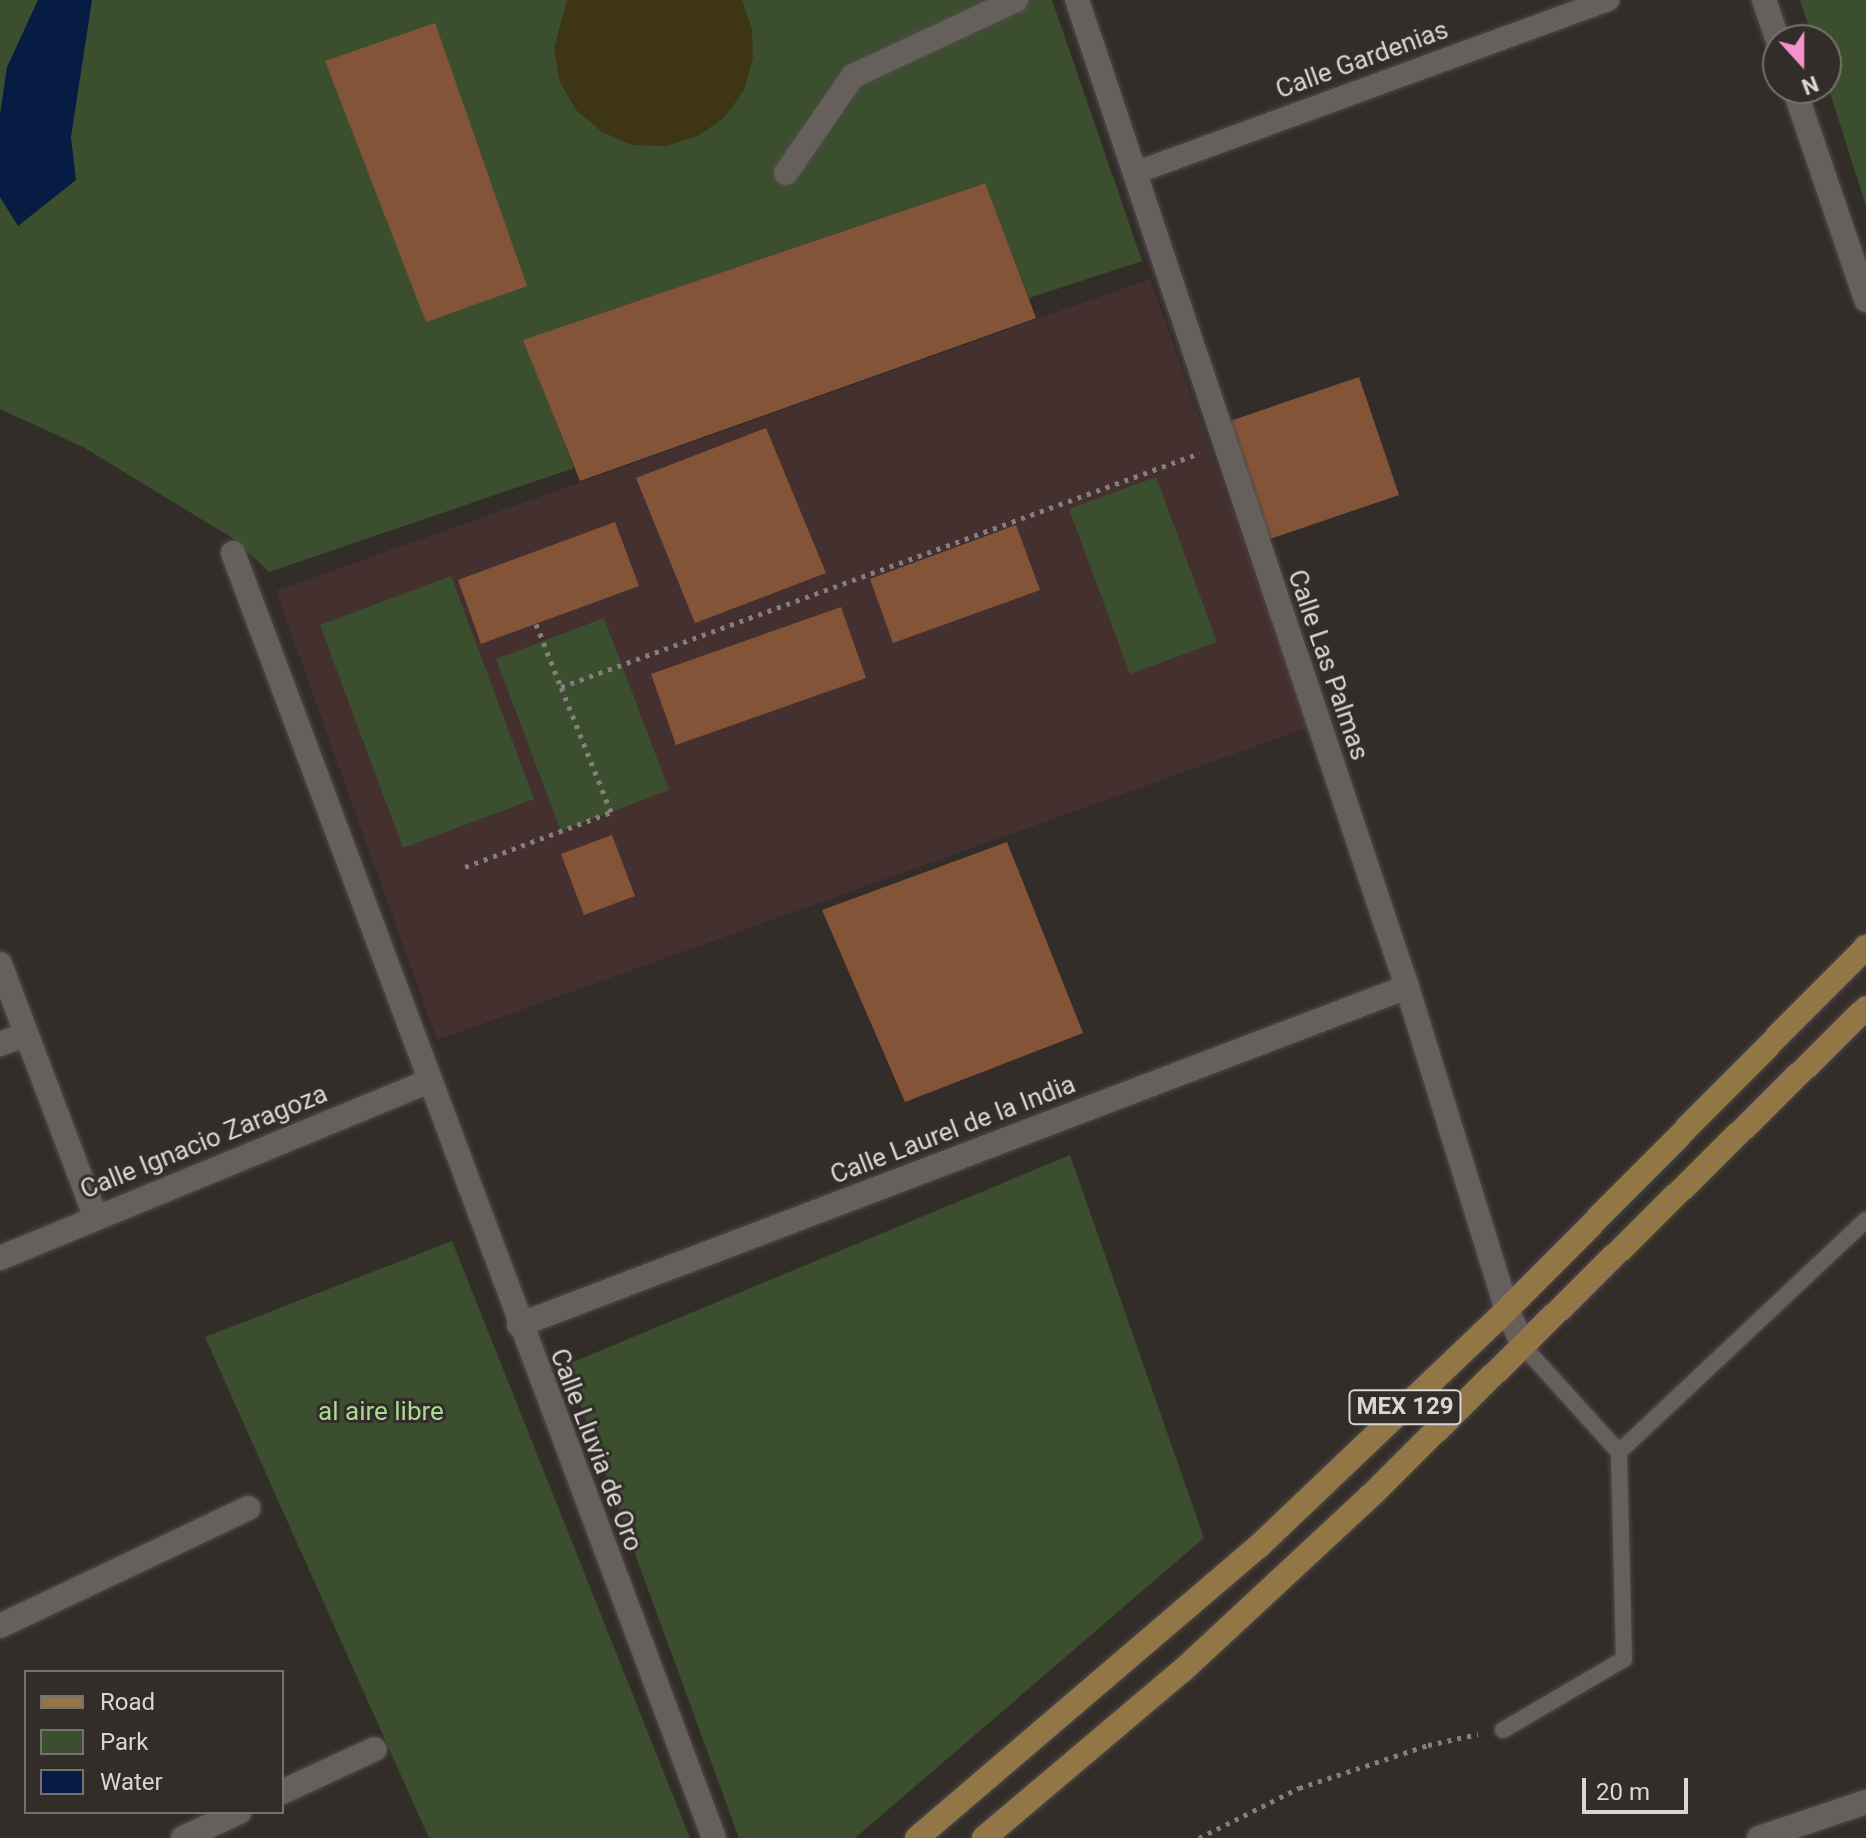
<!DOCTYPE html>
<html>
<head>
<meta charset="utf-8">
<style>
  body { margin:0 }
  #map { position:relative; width:1866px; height:1838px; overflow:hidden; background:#332d2a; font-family:Roboto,sans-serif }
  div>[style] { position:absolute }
  .education>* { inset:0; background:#44302f }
  .green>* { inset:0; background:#3b4f2f }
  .sand>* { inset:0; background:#3e3515 }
  .water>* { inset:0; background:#071c42 }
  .building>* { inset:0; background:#845439 }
  .path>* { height:5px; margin-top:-2.5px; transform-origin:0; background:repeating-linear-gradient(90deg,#847f7c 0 4px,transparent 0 10px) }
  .roads { filter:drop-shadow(0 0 2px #4f4b49) drop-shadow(0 0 2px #4f4b49) }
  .service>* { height:16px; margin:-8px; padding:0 8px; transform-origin:8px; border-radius:8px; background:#66605c }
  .pedestrian>* { height:22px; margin:-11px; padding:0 11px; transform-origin:11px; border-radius:11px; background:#66605c }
  .minor>* { height:24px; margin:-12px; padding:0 12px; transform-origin:12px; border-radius:12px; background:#66605c }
  .primary>* { height:24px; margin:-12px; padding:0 12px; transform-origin:12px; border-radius:12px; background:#927646 }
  span { translate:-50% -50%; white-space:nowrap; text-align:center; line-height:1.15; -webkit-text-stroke:6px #332d2a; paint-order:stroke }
  .shield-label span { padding:2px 6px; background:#332d2a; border:2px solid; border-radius:6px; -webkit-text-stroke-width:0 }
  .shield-label { font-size:24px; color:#d9d6d4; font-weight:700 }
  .street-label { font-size:26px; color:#d9d6d4 }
  .park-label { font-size:26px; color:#acd993 }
  .legend { position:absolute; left:24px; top:1670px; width:260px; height:144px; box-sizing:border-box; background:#332d2a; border:2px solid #75716e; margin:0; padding:10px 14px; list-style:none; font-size:24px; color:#d9d6d4 }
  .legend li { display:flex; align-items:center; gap:16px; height:40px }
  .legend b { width:40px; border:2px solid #75716e }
  .north { position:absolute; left:1762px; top:24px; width:80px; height:80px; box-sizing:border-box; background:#332d2a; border:2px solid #75716e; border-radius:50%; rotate:159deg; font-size:22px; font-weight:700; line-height:32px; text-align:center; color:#d9d6d4 }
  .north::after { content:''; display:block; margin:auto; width:28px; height:36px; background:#f790cd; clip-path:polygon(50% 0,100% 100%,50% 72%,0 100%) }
  .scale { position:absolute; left:1582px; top:1778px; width:106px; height:36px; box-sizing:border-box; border:4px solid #d9d6d4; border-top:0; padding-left:10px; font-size:24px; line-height:28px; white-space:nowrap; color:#d9d6d4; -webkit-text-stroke:6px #332d2a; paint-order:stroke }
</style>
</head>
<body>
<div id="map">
  <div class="education">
    <i style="clip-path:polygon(1150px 279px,1309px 727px,437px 1040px,276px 591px)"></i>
  </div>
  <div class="green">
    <i style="clip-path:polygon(0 0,1052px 0,1142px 261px,1029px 298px,984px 183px,524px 340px,574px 468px,269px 572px,234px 539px,83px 447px,0 409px)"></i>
    <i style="clip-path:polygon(1800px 0,1866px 0,1866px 206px,1826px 80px,1826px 40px,1813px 40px)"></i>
    <i style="clip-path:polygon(1156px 477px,1217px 642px,1130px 674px,1069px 509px)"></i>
    <i style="clip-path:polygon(451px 576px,534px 799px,403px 848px,320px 625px)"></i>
    <i style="clip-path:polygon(604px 618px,669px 790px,561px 831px,496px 659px)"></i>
    <i style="clip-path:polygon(1070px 1155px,1204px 1538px,855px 1838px,739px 1838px,566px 1365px)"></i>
    <i style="clip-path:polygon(452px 1241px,690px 1838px,429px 1838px,205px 1337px)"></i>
  </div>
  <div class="sand">
    <i style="clip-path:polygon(567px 0,742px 0,752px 29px,753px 57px,744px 90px,725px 117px,698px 136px,666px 146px,632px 145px,602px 132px,576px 110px,560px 82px,554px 48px)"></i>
  </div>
  <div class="water">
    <i style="clip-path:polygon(38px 0,92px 0,71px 137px,76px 180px,18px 226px,0 197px,0 115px,7px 67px)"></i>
  </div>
  <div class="building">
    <i style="clip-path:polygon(435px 23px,527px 286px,426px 322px,325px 61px)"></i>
    <i style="clip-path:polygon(985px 183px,1036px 318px,580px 481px,523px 340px)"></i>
    <i style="clip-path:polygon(1359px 377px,1399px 495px,1267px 540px,1227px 422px)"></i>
    <i style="clip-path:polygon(766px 428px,826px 573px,695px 623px,636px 478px)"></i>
    <i style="clip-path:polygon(615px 522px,639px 586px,481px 644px,458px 580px)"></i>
    <i style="clip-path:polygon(1016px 525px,1040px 590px,893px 643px,870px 579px)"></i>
    <i style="clip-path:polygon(841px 607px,866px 678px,676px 745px,651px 674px)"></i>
    <i style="clip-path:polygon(612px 835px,635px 896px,584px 915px,561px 854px)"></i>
    <i style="clip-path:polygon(1007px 842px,1083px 1033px,905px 1102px,822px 910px)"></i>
  </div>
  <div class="path">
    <i style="left:536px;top:624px;width:68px;rotate:68.4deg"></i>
    <i style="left:465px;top:867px;width:156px;rotate:-20.6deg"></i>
    <i style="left:611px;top:812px;width:135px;rotate:-111.8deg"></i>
    <i style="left:561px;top:687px;width:680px;rotate:-20.11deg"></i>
    <i style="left:1199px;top:1838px;width:112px;rotate:-26.6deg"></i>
    <i style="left:1299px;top:1788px;width:136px;rotate:-18.4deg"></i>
    <i style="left:1428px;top:1745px;width:51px;rotate:-12.4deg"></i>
  </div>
  <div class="roads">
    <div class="service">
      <i style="left:1524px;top:1347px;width:142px;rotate:47.9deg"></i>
      <i style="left:1619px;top:1452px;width:339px;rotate:-43.2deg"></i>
      <i style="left:1503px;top:1730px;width:140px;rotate:-30.4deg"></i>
      <i style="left:1624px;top:1659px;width:207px;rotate:-91.4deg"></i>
    </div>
    <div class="pedestrian">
      <i style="left:1135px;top:173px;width:504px;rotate:-20.09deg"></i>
    </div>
    <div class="minor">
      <i style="left:1077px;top:0;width:1041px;rotate:71.51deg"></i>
      <i style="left:1407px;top:987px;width:338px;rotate:72.8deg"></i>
      <i style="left:1507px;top:1310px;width:41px;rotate:65.3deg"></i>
      <i style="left:1764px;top:0;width:43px;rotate:71.1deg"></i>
      <i style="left:1794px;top:88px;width:224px;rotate:71.2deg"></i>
      <i style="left:786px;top:173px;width:118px;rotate:-55.4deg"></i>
      <i style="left:853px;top:76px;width:180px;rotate:-25deg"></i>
      <i style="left:233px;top:553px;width:1372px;rotate:69.48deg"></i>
      <i style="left:0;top:964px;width:268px;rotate:69.3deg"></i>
      <i style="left:0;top:1044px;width:28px;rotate:-21deg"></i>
      <i style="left:0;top:1258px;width:465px;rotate:-22.4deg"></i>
      <i style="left:519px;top:1325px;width:950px;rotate:-20.84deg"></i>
      <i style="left:0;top:1626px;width:275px;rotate:-25.4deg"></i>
      <i style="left:282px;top:1792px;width:102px;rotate:-24.8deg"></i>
      <i style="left:183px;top:1838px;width:62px;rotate:-24.9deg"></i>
      <i style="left:1759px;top:1838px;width:113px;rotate:-18.6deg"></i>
    </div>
    <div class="primary">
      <i style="left:917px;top:1838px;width:450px;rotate:-40.5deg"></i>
      <i style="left:1259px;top:1546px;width:342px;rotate:-43.6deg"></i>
      <i style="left:1507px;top:1310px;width:511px;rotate:-45.32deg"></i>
      <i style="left:984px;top:1838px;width:260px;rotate:-40.2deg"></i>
      <i style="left:1183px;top:1670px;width:257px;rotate:-42.9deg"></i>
      <i style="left:1371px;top:1495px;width:694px;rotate:-44.53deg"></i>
    </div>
  </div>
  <div class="shield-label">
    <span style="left:1405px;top:1407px">MEX 129</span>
  </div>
  <div class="street-label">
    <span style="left:1362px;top:60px;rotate:-20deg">Calle Gardenias</span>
    <span style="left:1328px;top:665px;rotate:71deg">Calle Las Palmas</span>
    <span style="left:953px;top:1130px;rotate:-21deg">Calle Laurel de la India</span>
    <span style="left:204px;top:1142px;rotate:-22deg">Calle Ignacio Zaragoza</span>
    <span style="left:596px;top:1450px;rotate:69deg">Calle Lluvia de Oro</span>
  </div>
  <div class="park-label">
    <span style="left:381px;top:1412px">al aire libre</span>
  </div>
  <ul class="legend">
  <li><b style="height:10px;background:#927646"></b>Road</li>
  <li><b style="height:22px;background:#3b4f2f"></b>Park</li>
  <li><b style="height:22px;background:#071c42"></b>Water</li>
  </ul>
  <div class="north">N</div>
  <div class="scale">20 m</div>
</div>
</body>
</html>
